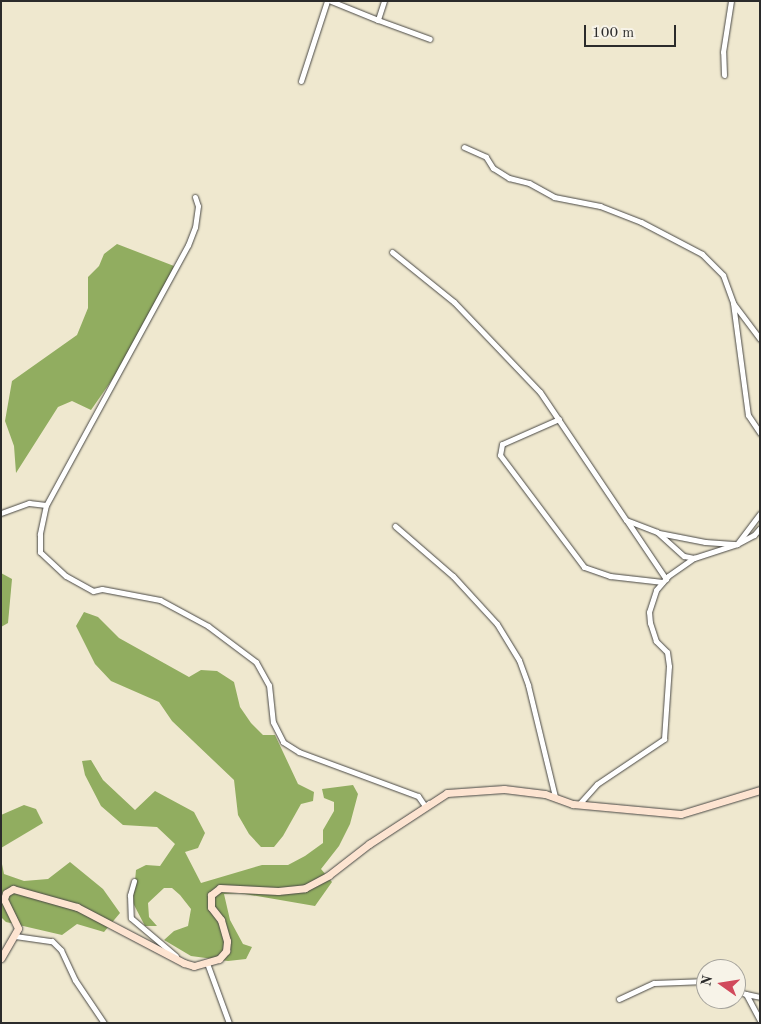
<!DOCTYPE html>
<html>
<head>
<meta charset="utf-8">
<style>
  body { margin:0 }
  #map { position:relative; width:761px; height:1024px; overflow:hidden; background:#efe8cf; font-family:"Old Standard TT",serif }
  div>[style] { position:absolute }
  .forest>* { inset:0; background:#91ad60 }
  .roads { filter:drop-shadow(0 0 1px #484744) drop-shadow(0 0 1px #484744) }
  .street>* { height:5px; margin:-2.5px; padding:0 2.5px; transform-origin:2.5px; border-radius:2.5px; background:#fff }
  .secondary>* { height:7px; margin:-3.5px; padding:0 3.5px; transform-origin:3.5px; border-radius:3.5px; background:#fde4d1 }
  span { translate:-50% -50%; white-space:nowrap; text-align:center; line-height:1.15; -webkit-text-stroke:5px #f7f3e8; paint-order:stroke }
  .frame { position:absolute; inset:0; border:2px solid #2b2b2b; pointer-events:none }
  .north { position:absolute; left:696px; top:959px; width:50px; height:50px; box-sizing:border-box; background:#f7f3e8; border:1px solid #a5a39c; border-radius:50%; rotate:283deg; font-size:14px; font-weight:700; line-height:20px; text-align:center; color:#2b2b2b }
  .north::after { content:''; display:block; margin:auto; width:18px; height:22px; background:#d1495b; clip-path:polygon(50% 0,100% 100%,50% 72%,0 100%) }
  .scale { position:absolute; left:584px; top:25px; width:92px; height:22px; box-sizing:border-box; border:2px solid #2b2b2b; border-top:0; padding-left:6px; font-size:15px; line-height:18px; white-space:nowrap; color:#2b2b2b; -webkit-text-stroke:4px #f7f3e8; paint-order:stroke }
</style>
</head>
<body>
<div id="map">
  <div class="forest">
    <i style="clip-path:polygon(117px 244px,174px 266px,169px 279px,121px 367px,91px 410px,72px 401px,58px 407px,16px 473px,14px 446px,5px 421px,12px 381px,77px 335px,88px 308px,88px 277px,99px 266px,104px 254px)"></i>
    <i style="clip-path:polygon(1px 573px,12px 579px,8px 623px,1px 627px)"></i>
    <i style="clip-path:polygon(84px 612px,98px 617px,119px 638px,189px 677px,201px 670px,217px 671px,234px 682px,240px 707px,251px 723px,263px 735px,275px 735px,298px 784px,314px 792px,313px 801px,301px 804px,283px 836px,274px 847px,261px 847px,249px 834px,238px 815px,234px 780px,172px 721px,159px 702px,111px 681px,95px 664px,76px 626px)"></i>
    <i style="clip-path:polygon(91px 760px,103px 780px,135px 810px,155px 791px,194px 812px,205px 833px,198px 848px,185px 852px,201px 883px,262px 865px,288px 865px,305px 856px,323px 843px,323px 830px,334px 811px,334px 802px,324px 798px,322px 789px,353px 785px,358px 794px,350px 824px,339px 846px,321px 869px,332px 882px,315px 906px,239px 893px,224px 894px,230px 920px,243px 944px,252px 947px,246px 959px,228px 961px,191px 956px,164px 940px,174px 931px,188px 926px,191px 909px,180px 895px,172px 888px,164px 888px,148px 903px,149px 917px,157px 926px,145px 926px,133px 903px,136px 870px,146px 865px,160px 866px,175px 844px,157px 827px,123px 825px,101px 806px,85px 775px,82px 761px)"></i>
    <i style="clip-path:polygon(24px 805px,36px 809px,43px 823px,1px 848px,1px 815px)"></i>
    <i style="clip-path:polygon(1px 859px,4px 874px,24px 881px,48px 879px,70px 862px,103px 889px,120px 913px,104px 932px,77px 924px,62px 935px,6px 922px,1px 917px)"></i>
  </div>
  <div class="roads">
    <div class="street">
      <i style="left:331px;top:1px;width:51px;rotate:22deg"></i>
      <i style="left:384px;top:1px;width:20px;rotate:108deg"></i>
      <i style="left:378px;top:20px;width:55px;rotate:20.1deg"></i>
      <i style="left:724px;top:75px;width:23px;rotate:-92deg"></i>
      <i style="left:723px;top:52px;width:52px;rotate:-81.1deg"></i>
      <i style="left:301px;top:81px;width:84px;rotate:-72deg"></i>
      <i style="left:464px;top:147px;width:24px;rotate:24deg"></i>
      <i style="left:486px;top:157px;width:13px;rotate:58deg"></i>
      <i style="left:493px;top:168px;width:19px;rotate:32deg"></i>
      <i style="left:509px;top:178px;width:21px;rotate:14deg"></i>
      <i style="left:529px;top:183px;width:29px;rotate:29deg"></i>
      <i style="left:554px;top:197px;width:47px;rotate:11.1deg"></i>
      <i style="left:600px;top:206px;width:44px;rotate:21.3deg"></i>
      <i style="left:641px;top:222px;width:69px;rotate:27.7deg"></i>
      <i style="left:702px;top:254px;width:30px;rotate:45deg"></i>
      <i style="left:723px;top:275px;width:30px;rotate:70deg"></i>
      <i style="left:733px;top:303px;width:45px;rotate:53.1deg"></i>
      <i style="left:195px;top:197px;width:9px;rotate:72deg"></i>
      <i style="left:198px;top:206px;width:21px;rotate:98deg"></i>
      <i style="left:195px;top:227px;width:19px;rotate:111deg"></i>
      <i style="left:188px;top:245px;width:296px;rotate:118.6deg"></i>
      <i style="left:46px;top:505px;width:30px;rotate:102deg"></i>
      <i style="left:40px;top:534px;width:18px;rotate:90deg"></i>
      <i style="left:40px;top:552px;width:35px;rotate:43deg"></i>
      <i style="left:66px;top:576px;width:31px;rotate:29deg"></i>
      <i style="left:93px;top:591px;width:9px;rotate:-13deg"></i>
      <i style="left:102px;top:589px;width:59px;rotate:10.7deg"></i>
      <i style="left:160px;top:600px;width:55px;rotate:28.4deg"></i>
      <i style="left:208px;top:626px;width:60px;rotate:36.9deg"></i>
      <i style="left:256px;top:662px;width:26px;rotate:61deg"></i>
      <i style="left:269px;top:685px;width:37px;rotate:84deg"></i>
      <i style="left:273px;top:722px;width:22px;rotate:63deg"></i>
      <i style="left:283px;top:742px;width:19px;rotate:32deg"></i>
      <i style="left:299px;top:752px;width:127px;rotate:20.3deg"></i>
      <i style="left:418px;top:796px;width:12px;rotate:55deg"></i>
      <i style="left:425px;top:806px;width:5px;rotate:-37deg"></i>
      <i style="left:392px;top:252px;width:80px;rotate:38.9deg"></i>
      <i style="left:454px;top:302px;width:124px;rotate:46.3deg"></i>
      <i style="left:540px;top:392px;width:154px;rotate:56.1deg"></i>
      <i style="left:626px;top:520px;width:33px;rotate:21deg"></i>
      <i style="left:657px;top:532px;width:36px;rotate:42deg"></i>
      <i style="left:684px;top:556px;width:10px;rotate:11deg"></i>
      <i style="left:733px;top:303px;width:113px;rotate:82.4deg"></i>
      <i style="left:748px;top:415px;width:22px;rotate:56deg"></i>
      <i style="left:559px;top:419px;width:62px;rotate:156.3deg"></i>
      <i style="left:502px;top:444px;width:11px;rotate:100deg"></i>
      <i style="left:500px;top:455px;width:140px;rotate:53.1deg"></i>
      <i style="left:584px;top:567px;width:28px;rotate:19deg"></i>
      <i style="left:610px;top:576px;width:53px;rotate:6.5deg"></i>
      <i style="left:1px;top:513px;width:30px;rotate:-20deg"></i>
      <i style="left:29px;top:503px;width:17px;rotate:7deg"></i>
      <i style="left:627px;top:521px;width:70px;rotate:56.1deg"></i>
      <i style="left:395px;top:526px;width:77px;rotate:40.8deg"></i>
      <i style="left:453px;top:576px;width:65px;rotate:47.5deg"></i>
      <i style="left:497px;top:624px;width:42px;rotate:58.6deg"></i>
      <i style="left:519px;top:660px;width:27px;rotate:70deg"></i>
      <i style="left:528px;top:685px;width:115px;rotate:76.4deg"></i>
      <i style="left:659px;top:533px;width:47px;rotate:11.1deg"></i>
      <i style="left:705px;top:542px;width:32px;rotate:4deg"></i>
      <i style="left:737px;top:544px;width:38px;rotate:-53deg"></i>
      <i style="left:580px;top:803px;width:25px;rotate:-48deg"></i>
      <i style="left:597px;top:784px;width:81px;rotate:-33.9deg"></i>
      <i style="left:664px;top:739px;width:73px;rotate:-86.1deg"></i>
      <i style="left:669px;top:666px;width:14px;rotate:-98deg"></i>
      <i style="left:667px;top:652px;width:16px;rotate:-135deg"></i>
      <i style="left:656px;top:641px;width:19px;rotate:-108deg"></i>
      <i style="left:650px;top:623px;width:11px;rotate:-95deg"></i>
      <i style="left:649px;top:612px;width:23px;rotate:-72deg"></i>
      <i style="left:656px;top:590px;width:18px;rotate:-49deg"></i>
      <i style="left:668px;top:576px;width:32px;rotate:-35deg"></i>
      <i style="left:694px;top:558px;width:45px;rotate:-18deg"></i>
      <i style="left:737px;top:544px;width:19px;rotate:-28deg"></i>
      <i style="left:754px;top:535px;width:9px;rotate:-49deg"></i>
      <i style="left:134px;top:881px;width:15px;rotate:106deg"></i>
      <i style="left:130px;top:895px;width:23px;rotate:88deg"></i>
      <i style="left:131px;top:918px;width:59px;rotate:40.2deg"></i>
      <i style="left:15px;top:936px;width:37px;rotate:8deg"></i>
      <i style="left:52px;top:941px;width:13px;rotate:45deg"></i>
      <i style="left:61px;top:950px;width:33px;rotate:65deg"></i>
      <i style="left:75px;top:980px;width:52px;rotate:56deg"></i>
      <i style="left:207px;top:963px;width:64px;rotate:69.9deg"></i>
      <i style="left:736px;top:991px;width:10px;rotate:17deg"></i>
      <i style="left:746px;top:994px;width:30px;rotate:62deg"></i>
      <i style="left:746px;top:994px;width:14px;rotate:12deg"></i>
      <i style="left:619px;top:999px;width:38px;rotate:-25deg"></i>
      <i style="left:654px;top:983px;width:52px;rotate:-2.2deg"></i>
    </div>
    <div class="secondary">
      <i style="left:1px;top:958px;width:34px;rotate:-60deg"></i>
      <i style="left:18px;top:928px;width:32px;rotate:-116deg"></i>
      <i style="left:4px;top:899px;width:6px;rotate:-72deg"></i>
      <i style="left:6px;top:893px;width:8px;rotate:-30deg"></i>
      <i style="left:13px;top:889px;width:66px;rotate:15.7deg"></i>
      <i style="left:77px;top:907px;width:121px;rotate:27.6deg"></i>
      <i style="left:184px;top:963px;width:10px;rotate:17deg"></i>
      <i style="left:194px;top:966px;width:26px;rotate:-16deg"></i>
      <i style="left:219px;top:959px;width:11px;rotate:-49deg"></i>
      <i style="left:226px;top:951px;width:10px;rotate:-84deg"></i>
      <i style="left:227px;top:941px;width:22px;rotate:-106deg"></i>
      <i style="left:221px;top:920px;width:16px;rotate:-128deg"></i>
      <i style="left:211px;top:907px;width:12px;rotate:-90deg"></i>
      <i style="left:211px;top:895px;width:11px;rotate:-38deg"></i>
      <i style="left:220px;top:888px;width:58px;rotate:3deg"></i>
      <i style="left:278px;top:891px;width:27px;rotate:-6deg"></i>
      <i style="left:305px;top:888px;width:27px;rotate:-28deg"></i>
      <i style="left:329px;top:875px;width:51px;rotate:-37.8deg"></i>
      <i style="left:369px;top:844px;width:93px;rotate:-33.2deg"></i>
      <i style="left:447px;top:793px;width:57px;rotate:-4deg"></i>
      <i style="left:504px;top:789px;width:41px;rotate:7deg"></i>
      <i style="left:545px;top:794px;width:30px;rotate:20deg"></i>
      <i style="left:573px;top:804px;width:108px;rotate:5.3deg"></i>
      <i style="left:681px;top:814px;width:83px;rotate:-16.9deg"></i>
    </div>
  </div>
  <div class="frame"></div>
  <div class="north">N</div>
  <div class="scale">100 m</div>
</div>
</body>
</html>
